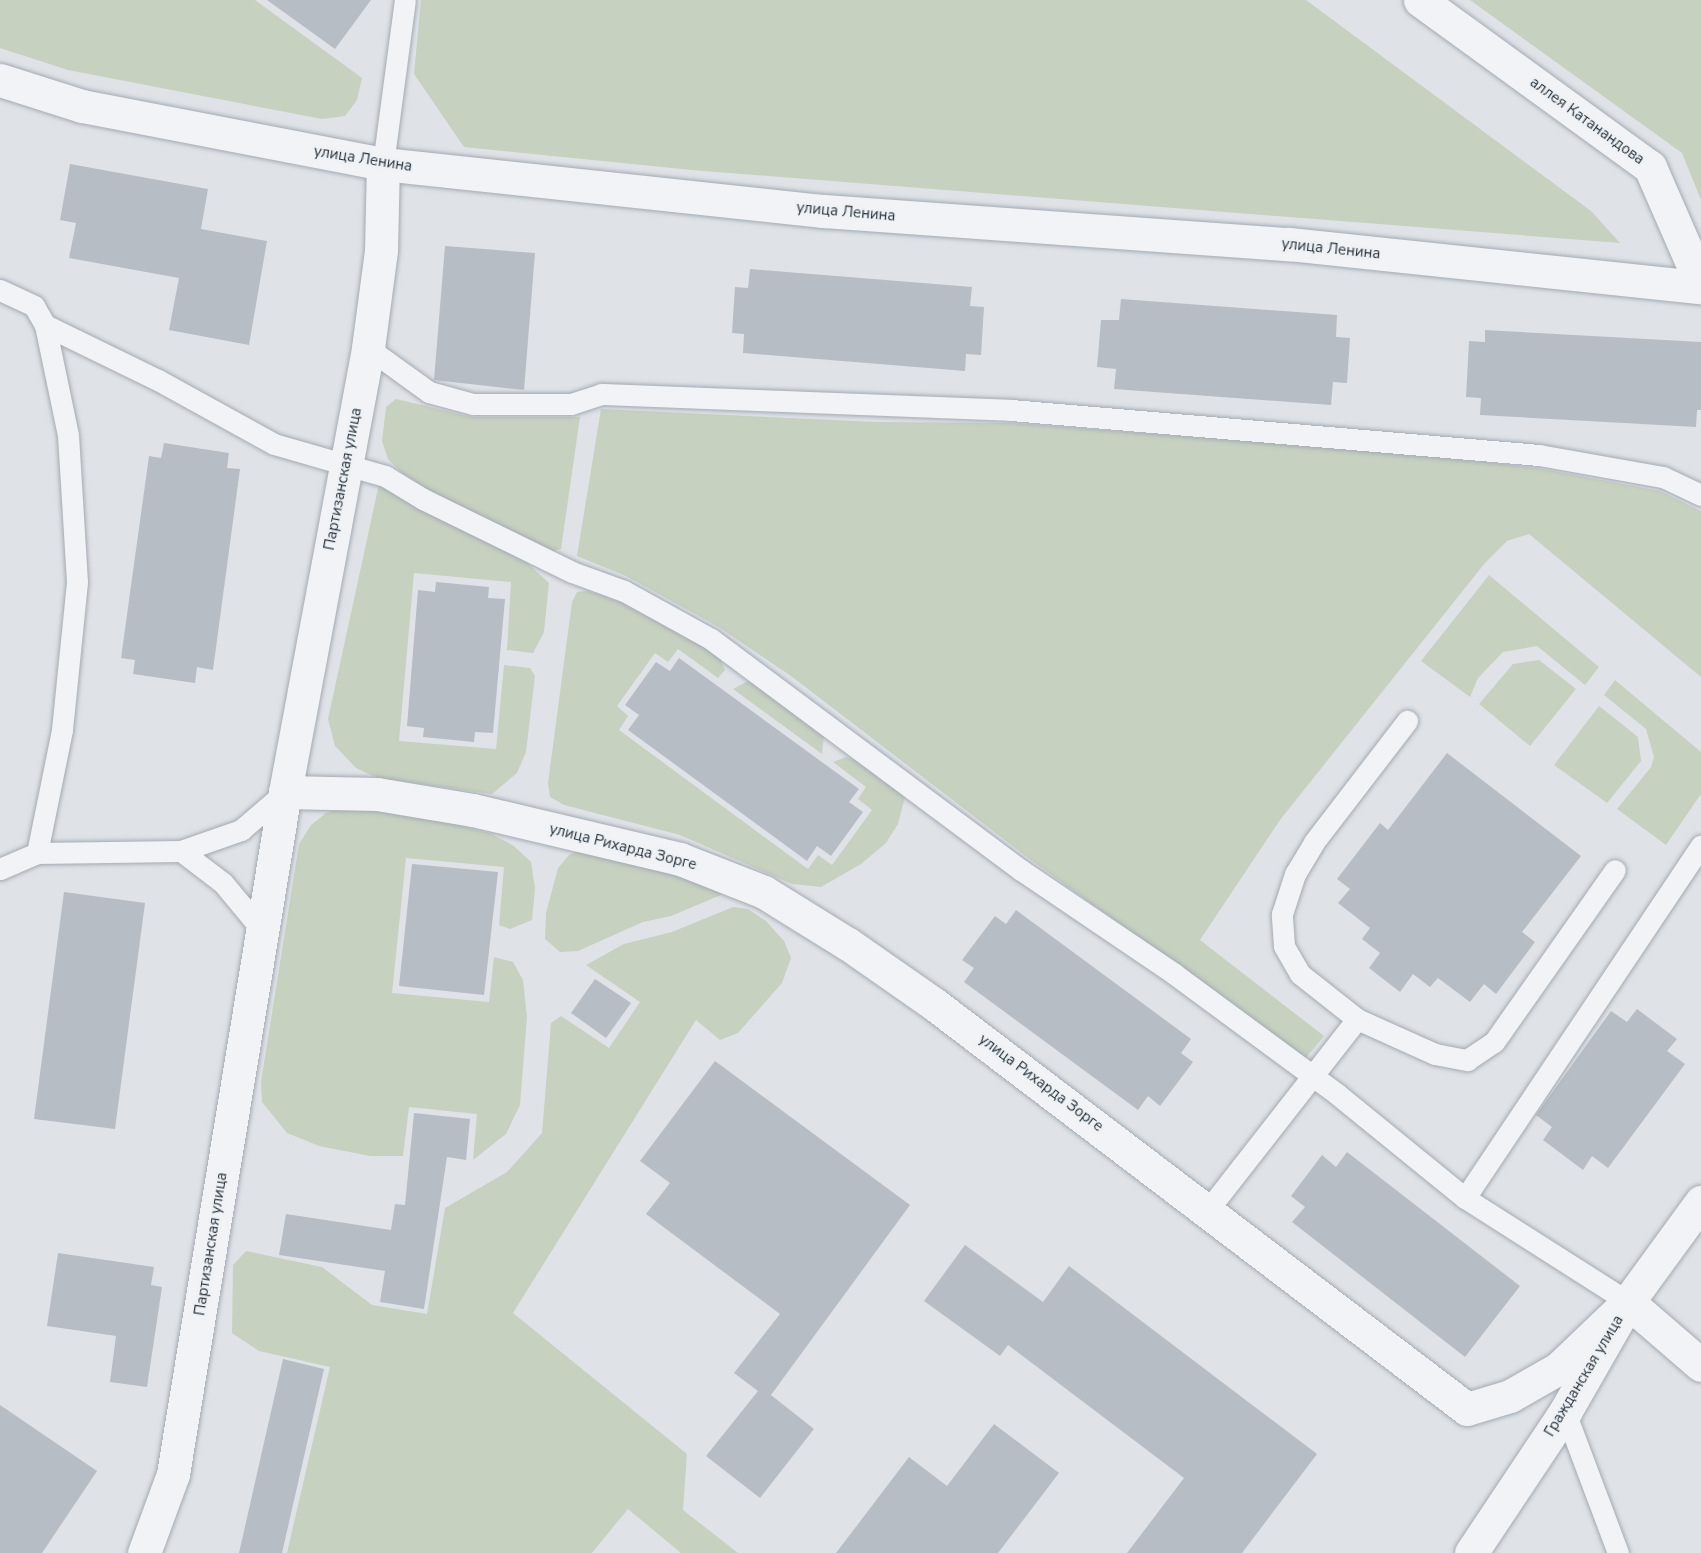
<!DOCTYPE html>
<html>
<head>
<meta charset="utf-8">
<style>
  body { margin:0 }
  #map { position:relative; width:1701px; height:1553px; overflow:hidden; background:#dfe3e8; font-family:"Nunito Sans",sans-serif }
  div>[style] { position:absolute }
  .green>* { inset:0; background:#c6d1c0 }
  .building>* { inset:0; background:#b6bdc4 }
  .roads { filter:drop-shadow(0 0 2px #a4aab2) drop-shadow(0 0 2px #a4aab2) }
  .lane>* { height:21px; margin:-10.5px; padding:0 10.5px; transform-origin:10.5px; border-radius:10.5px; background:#f1f3f6 }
  .street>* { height:33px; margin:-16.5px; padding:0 16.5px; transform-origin:16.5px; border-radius:16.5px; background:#f1f3f6 }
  span { translate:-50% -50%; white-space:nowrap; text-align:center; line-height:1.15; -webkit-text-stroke:4.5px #eef2f5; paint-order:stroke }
  .street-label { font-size:15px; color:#28323e }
</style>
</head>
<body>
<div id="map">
  <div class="green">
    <i style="clip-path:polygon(0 0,255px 0,362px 78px,357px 100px,345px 116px,322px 119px,68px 70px,0 48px)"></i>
    <i style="clip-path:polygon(421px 0,1306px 0,1591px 211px,1620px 243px,692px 170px,464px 147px,414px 74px)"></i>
    <i style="clip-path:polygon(1470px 0,1701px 0,1701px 200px,1682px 153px)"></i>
    <i style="clip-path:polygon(396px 399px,472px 417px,580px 417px,561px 549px,551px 552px,425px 489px,403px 474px,388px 459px,382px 441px,386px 407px)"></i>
    <i style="clip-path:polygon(601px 409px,875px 422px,1013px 423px,1414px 454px,1537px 468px,1660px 491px,1701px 511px,1701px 677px,1529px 534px,1507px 541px,1485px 563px,1280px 820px,1200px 940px,1324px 1036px,1305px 1059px,1027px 857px,791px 676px,717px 626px,626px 576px,577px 556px)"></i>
    <i style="clip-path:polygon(379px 484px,523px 559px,549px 583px,544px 632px,533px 653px,507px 650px,511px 582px,414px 573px,399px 741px,496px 749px,504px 665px,530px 668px,535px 676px,526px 752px,517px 773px,492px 794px,378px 778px,356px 768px,335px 746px,328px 719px)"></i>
    <i style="clip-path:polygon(1489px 575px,1599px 667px,1585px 685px,1537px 646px,1503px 652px,1478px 678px,1470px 697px,1421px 661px)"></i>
    <i style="clip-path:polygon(589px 591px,623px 603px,705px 646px,720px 658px,725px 670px,718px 678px,678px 649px,668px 662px,655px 653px,617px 706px,628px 716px,619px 730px,808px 869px,818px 855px,832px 865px,872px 810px,858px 799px,866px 787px,833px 762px,846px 757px,863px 763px,905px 797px,898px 824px,886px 843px,861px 864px,821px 887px,792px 884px,680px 835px,564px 805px,550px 797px,548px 783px,572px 602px,577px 592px)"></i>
    <i style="clip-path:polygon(1539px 660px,1576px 689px,1530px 746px,1479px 704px,1513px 664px)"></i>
    <i style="clip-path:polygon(1615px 680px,1701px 752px,1701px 794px,1666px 845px,1617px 809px,1651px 767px,1654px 757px,1646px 729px,1604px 695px)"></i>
    <i style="clip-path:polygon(748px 681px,757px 683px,824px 736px,822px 754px,733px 689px)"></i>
    <i style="clip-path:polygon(1599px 706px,1638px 737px,1641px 761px,1607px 803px,1554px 765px)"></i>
    <i style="clip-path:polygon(347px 806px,424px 815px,492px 834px,514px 846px,531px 862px,535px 888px,532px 920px,510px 929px,499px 925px,504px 867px,406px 858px,392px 993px,489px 1002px,494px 957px,513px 962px,523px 980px,527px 1017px,520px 1105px,506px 1134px,473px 1160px,477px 1114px,409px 1107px,403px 1156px,370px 1156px,319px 1146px,287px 1133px,262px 1102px,261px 1082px,299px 844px,311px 825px,326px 813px)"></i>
    <i style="clip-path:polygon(581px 850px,605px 854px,728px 892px,671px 916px,643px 922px,578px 951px,560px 952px,545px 939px,546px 913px,558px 868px,569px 855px)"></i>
    <i style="clip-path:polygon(733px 907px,748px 909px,766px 921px,784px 941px,791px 958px,782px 983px,738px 1033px,720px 1040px,696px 1020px,513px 1313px,687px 1454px,683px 1510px,738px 1553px,681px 1553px,628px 1509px,592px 1553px,287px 1553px,330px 1367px,259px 1351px,232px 1333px,233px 1265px,246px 1251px,322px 1267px,372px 1305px,427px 1314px,445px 1208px,507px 1172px,542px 1133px,551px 1023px,561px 1016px,609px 1048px,640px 1002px,586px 965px,624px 944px,672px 932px)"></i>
  </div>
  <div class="building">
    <i style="clip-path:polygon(267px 0,371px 0,335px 49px)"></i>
    <i style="clip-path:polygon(70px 164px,208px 189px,201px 229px,267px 241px,249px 345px,169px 330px,179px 278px,69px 258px,76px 223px,60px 220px)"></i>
    <i style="clip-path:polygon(445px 246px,535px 253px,524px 390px,434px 380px)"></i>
    <i style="clip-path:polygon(750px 269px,972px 287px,970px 306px,984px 307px,981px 355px,966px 354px,965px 371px,743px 353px,744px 334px,732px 333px,735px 287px,748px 288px)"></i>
    <i style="clip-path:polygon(1121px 299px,1337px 315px,1336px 337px,1350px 338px,1347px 383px,1333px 382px,1331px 405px,1114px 389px,1116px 369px,1097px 367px,1101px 320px,1119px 320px)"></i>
    <i style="clip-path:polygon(1485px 330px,1701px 342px,1701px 410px,1697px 410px,1696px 427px,1480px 415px,1481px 398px,1466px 397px,1469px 341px,1485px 342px)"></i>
    <i style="clip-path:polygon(164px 443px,229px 453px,227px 468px,240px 469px,213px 670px,197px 667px,195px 683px,133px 674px,135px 660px,121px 658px,149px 456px,161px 458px)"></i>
    <i style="clip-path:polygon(436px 582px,489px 587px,488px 598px,505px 599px,493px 733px,475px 732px,474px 742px,423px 737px,424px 728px,407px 726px,418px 590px,435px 592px)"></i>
    <i style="clip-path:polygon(679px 658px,859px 789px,849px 802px,863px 812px,831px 856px,817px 846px,807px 861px,628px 730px,639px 715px,625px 705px,656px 662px,670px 671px)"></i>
    <i style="clip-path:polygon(1447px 753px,1581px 856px,1522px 932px,1535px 942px,1496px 994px,1484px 984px,1470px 1002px,1438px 978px,1430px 987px,1413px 974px,1400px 992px,1369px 968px,1380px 953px,1362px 939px,1370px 928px,1338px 903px,1350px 889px,1337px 879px,1380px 823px,1388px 830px)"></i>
    <i style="clip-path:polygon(412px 864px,498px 872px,484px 995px,399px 986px)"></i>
    <i style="clip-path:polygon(64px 892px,145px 903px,115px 1129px,34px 1119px)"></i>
    <i style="clip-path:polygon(1016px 910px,1191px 1039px,1181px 1053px,1193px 1062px,1160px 1106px,1148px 1096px,1138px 1110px,964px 982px,974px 968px,962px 960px,995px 916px,1006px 924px)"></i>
    <i style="clip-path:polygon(595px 979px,631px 1003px,606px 1038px,571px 1013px)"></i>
    <i style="clip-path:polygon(1637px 1009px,1677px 1039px,1667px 1051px,1685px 1064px,1608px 1168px,1592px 1156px,1583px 1170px,1543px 1140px,1552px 1127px,1536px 1115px,1611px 1011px,1627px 1022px)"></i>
    <i style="clip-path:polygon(715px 1061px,910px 1205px,771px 1395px,814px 1429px,760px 1498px,706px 1456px,758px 1391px,734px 1373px,780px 1314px,646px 1214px,670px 1183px,640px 1161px)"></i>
    <i style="clip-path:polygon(414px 1113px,470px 1119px,466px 1160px,447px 1157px,424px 1309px,380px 1302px,385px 1271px,279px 1255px,286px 1214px,391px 1230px,395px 1204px,405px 1205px)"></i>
    <i style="clip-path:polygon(1347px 1152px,1520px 1286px,1465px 1357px,1292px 1222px,1305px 1207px,1291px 1196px,1322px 1155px,1336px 1167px)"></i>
    <i style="clip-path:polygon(965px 1245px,1043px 1302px,1069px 1266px,1317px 1454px,1242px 1553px,1127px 1553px,1184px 1478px,1008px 1345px,1000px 1356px,924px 1301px)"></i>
    <i style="clip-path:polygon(58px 1253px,154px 1267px,151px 1285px,162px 1287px,147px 1387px,110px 1382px,116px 1336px,47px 1326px)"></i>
    <i style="clip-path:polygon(283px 1359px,324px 1369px,282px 1553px,239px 1553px)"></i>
    <i style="clip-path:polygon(0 1405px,97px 1471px,42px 1553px,0 1553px)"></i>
    <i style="clip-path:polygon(994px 1424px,1059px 1473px,998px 1553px,836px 1553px,909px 1457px,947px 1486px)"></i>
  </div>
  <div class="roads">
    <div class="lane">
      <i style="left:383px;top:164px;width:165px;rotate:-82.4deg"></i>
      <i style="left:0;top:290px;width:38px;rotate:25deg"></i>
      <i style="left:34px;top:306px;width:22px;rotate:60deg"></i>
      <i style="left:45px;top:325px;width:112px;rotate:78.2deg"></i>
      <i style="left:68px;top:435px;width:147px;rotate:86.5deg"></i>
      <i style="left:77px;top:582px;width:149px;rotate:95.8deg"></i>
      <i style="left:62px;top:730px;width:126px;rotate:101.5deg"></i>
      <i style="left:45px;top:325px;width:126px;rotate:26deg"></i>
      <i style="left:158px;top:380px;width:132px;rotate:28.9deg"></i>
      <i style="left:274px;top:444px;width:116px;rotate:16.1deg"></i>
      <i style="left:385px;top:476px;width:44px;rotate:31.2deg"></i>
      <i style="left:423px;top:499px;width:166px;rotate:26.1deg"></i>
      <i style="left:572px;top:572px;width:55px;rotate:20.1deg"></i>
      <i style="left:624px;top:591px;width:99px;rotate:28.9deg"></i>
      <i style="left:711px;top:639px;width:387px;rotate:36.7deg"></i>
      <i style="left:1021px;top:870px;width:184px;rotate:34.1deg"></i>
      <i style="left:1173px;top:973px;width:204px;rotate:36.4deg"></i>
      <i style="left:1337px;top:1094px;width:165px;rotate:39.1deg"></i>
      <i style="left:1465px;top:1198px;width:193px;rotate:32.5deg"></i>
      <i style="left:368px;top:348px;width:75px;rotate:35.8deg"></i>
      <i style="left:429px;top:392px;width:46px;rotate:15.3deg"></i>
      <i style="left:473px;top:404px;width:98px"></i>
      <i style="left:571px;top:404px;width:32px;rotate:-18deg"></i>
      <i style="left:601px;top:394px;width:410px;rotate:2.2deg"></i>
      <i style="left:1011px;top:410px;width:530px;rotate:4.87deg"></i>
      <i style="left:1539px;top:455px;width:126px;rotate:10.1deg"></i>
      <i style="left:1663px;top:477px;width:42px;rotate:25.3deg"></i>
      <i style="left:181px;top:851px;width:53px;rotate:37.3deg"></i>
      <i style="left:223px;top:883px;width:61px;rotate:50.3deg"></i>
      <i style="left:0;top:869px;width:40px;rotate:-23.4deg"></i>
      <i style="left:37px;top:853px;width:144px;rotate:-0.8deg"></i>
      <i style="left:181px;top:851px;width:64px;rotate:-19.3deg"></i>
      <i style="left:241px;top:830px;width:58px;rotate:-40.8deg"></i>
      <i style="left:1357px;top:1019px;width:73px;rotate:-141.7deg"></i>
      <i style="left:1300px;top:974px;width:32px;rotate:-120deg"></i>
      <i style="left:1284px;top:946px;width:32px;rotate:-94deg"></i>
      <i style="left:1282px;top:914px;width:42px;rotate:-72deg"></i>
      <i style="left:1295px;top:874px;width:37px;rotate:-59deg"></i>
      <i style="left:1314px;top:842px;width:153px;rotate:-52.5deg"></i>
      <i style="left:1465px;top:1198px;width:424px;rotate:-56.2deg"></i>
      <i style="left:1207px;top:1211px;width:244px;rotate:-52deg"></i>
      <i style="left:1357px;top:1019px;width:85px;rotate:24.2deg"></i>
      <i style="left:1435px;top:1054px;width:33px;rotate:11deg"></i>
      <i style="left:1467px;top:1060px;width:32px;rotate:-34deg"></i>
      <i style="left:1494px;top:1042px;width:210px;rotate:-54.9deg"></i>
      <i style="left:1565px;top:1412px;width:151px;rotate:69.4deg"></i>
    </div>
    <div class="street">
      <i style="left:1420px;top:0;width:284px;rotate:36deg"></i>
      <i style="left:1650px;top:167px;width:128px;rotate:66.4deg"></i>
      <i style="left:0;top:80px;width:86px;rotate:17.6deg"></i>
      <i style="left:82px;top:106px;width:307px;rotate:10.9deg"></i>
      <i style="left:383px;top:164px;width:443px;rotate:6.1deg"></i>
      <i style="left:823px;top:211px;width:467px;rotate:4.1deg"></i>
      <i style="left:1289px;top:244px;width:414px;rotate:6deg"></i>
      <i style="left:285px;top:792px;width:92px;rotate:1.2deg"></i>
      <i style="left:377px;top:794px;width:97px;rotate:9.5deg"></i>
      <i style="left:473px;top:810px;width:213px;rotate:13.3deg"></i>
      <i style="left:680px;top:859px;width:90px;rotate:21.4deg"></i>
      <i style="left:764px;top:892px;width:99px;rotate:31.8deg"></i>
      <i style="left:848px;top:944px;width:105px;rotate:34.9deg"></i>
      <i style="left:934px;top:1004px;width:669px;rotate:37.23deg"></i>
      <i style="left:1467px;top:1409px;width:45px;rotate:-16.8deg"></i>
      <i style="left:1510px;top:1396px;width:56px;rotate:-29.7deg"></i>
      <i style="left:1559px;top:1368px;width:95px;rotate:-43.7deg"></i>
      <i style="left:1628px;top:1302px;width:96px;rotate:40.8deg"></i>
      <i style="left:144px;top:1553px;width:84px;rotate:-69.8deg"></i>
      <i style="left:173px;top:1474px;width:691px;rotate:-80.67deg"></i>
      <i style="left:285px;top:792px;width:452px;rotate:-79.4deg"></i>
      <i style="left:368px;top:348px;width:99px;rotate:-82.4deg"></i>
      <i style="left:381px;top:250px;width:86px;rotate:-88.7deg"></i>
      <i style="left:1471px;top:1553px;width:169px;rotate:-56.3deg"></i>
      <i style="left:1565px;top:1412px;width:127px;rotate:-60.2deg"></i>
      <i style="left:1628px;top:1302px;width:124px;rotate:-53.9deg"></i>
    </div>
  </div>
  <div class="street-label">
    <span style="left:1587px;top:121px;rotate:36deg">аллея Катанандова</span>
    <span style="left:363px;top:159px;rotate:9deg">улица Ленина</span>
    <span style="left:846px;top:212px;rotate:5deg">улица Ленина</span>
    <span style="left:1331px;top:249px;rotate:6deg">улица Ленина</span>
    <span style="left:343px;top:479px;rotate:-79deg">Партизанская улица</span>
    <span style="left:623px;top:847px;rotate:14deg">улица Рихарда Зорге</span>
    <span style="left:1041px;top:1083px;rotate:37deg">улица Рихарда Зорге</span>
    <span style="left:211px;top:1244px;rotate:-81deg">Партизанская улица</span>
    <span style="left:1584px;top:1376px;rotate:-59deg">Гражданская улица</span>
  </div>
</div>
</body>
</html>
